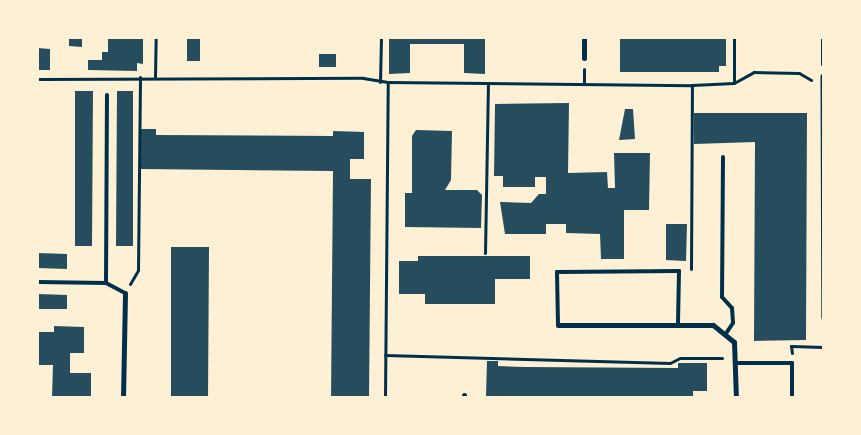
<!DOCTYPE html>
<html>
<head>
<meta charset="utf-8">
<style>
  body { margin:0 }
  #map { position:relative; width:861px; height:435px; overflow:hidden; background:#fdf0d5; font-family:"Exo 2",sans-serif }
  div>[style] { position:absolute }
  .building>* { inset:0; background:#264d5e }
  .path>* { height:3px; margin:-1.5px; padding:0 1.5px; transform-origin:1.5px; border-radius:1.5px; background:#003049 }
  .service>* { height:4px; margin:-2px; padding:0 2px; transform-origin:2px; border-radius:2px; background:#003049 }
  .pedestrian>* { height:4.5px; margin:-2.25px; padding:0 2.25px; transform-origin:2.25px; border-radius:2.25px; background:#003049 }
  .minor>* { height:5px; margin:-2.5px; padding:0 2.5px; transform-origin:2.5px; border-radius:2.5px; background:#003049 }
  span { translate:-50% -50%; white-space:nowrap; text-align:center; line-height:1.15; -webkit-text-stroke:4px #fdf0d5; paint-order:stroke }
  .frame { position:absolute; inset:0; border:39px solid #fdf0d5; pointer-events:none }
</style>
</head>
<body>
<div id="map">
  <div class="building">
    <i style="clip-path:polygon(69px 38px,82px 38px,82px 47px,69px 46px)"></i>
    <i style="clip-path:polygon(108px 38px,143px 38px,143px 64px,137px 63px,137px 71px,88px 70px,88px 60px,102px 60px,102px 52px,108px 52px)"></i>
    <i style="clip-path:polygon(187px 38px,200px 38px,200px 61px,187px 61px)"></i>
    <i style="clip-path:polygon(389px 38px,485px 38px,485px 74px,464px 73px,464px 44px,410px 44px,410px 73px,389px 74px)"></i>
    <i style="clip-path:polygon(620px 38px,726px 38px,726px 66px,719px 66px,719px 72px,620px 72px)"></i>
    <i style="clip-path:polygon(38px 48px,50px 49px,50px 70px,38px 70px)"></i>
    <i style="clip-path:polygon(319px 54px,336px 54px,336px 67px,319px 67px)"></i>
    <i style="clip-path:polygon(75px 91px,93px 91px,92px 246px,75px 246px)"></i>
    <i style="clip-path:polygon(117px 91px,133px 91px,133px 246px,116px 246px)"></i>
    <i style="clip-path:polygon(569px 103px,568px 173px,607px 172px,608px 188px,615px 188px,614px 153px,650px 153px,649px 210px,624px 210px,624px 259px,601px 259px,600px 234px,566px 233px,566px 224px,546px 224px,546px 234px,505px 234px,500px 202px,531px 203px,539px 194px,546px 194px,546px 177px,535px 177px,535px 187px,503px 187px,503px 176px,494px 176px,495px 104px)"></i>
    <i style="clip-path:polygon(625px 109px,633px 109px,635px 139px,619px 140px)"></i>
    <i style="clip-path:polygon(694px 113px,807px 113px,806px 340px,754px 341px,755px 142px,694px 144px)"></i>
    <i style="clip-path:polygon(141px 129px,156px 129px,156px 135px,333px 136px,333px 131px,364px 132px,364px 159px,350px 159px,350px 179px,371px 179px,369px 398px,331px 398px,333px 171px,141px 169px)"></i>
    <i style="clip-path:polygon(416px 130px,452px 131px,451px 180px,445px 190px,477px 190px,482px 195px,481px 228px,405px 227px,405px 193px,412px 193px,412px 136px)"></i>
    <i style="clip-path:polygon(666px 224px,687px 224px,686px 261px,666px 260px)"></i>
    <i style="clip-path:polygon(171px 247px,209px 247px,208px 398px,171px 398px)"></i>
    <i style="clip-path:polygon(38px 253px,67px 254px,67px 269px,38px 268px)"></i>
    <i style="clip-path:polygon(418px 256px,530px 256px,530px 279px,495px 279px,495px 304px,425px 304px,425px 294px,399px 294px,399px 261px,418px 261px)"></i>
    <i style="clip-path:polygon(38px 294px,67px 295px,67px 309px,38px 309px)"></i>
    <i style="clip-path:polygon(54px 326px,84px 327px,84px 353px,70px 353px,70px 373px,91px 373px,91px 398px,52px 398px,53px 365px,38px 365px,38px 332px,54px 332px)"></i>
    <i style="clip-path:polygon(487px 361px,498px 361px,498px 366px,524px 367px,678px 368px,678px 363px,707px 363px,707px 391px,693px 391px,693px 398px,486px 396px)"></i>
  </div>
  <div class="path">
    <i style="left:822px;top:38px;width:26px;rotate:90deg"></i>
    <i style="left:584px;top:69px;width:15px;rotate:90deg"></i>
    <i style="left:155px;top:77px;width:39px;rotate:-89deg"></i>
    <i style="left:38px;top:79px;width:325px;rotate:-0.2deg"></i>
    <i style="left:363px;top:78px;width:25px;rotate:9deg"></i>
    <i style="left:388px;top:82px;width:304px;rotate:0.6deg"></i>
    <i style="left:692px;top:85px;width:42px;rotate:-2.7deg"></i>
    <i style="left:734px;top:83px;width:23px;rotate:-29deg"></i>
    <i style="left:754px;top:72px;width:45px;rotate:1.3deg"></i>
    <i style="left:799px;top:73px;width:14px;rotate:30deg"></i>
    <i style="left:380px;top:82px;width:44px;rotate:-88.7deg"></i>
    <i style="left:734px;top:82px;width:44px;rotate:-90deg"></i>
    <i style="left:485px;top:253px;width:170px;rotate:-89deg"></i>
    <i style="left:691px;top:269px;width:184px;rotate:-89.7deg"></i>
    <i style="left:130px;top:284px;width:16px;rotate:-60deg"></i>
    <i style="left:138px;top:270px;width:193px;rotate:-89.4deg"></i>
    <i style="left:792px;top:353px;width:7px;rotate:-98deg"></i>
    <i style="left:791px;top:346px;width:32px;rotate:2deg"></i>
    <i style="left:823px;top:347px;width:18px;rotate:-90deg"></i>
    <i style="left:385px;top:355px;width:285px;rotate:1.6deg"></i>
    <i style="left:670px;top:363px;width:11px;rotate:-27deg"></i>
    <i style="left:680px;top:358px;width:42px"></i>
    <i style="left:385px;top:398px;width:316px;rotate:-89.5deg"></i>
  </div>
  <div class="service">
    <i style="left:723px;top:157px;width:140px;rotate:90.4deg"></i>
    <i style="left:722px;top:297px;width:15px;rotate:48deg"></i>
    <i style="left:732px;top:308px;width:15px;rotate:86deg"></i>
    <i style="left:733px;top:323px;width:11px;rotate:124deg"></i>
    <i style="left:38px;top:282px;width:68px;rotate:0.8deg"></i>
    <i style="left:106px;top:283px;width:21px;rotate:28deg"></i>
    <i style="left:106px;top:283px;width:188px;rotate:-89.7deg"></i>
    <i style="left:558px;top:325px;width:53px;rotate:-91.1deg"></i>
    <i style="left:557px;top:272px;width:122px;rotate:-0.5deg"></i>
    <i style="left:679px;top:271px;width:54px;rotate:91.1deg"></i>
    <i style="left:736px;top:363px;width:56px"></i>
    <i style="left:792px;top:363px;width:35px;rotate:90deg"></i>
  </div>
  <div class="pedestrian">
    <i style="left:823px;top:76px;width:241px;rotate:89.8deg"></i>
  </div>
  <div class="minor">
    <i style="left:584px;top:38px;width:20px;rotate:90deg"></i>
    <i style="left:558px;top:325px;width:155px"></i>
    <i style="left:713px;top:325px;width:27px;rotate:39deg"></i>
    <i style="left:734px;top:342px;width:56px;rotate:88deg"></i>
    <i style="left:123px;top:398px;width:105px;rotate:-88.9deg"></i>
    <i style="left:464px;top:398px;width:3px;rotate:-90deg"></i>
  </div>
  <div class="frame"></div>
</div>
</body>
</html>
